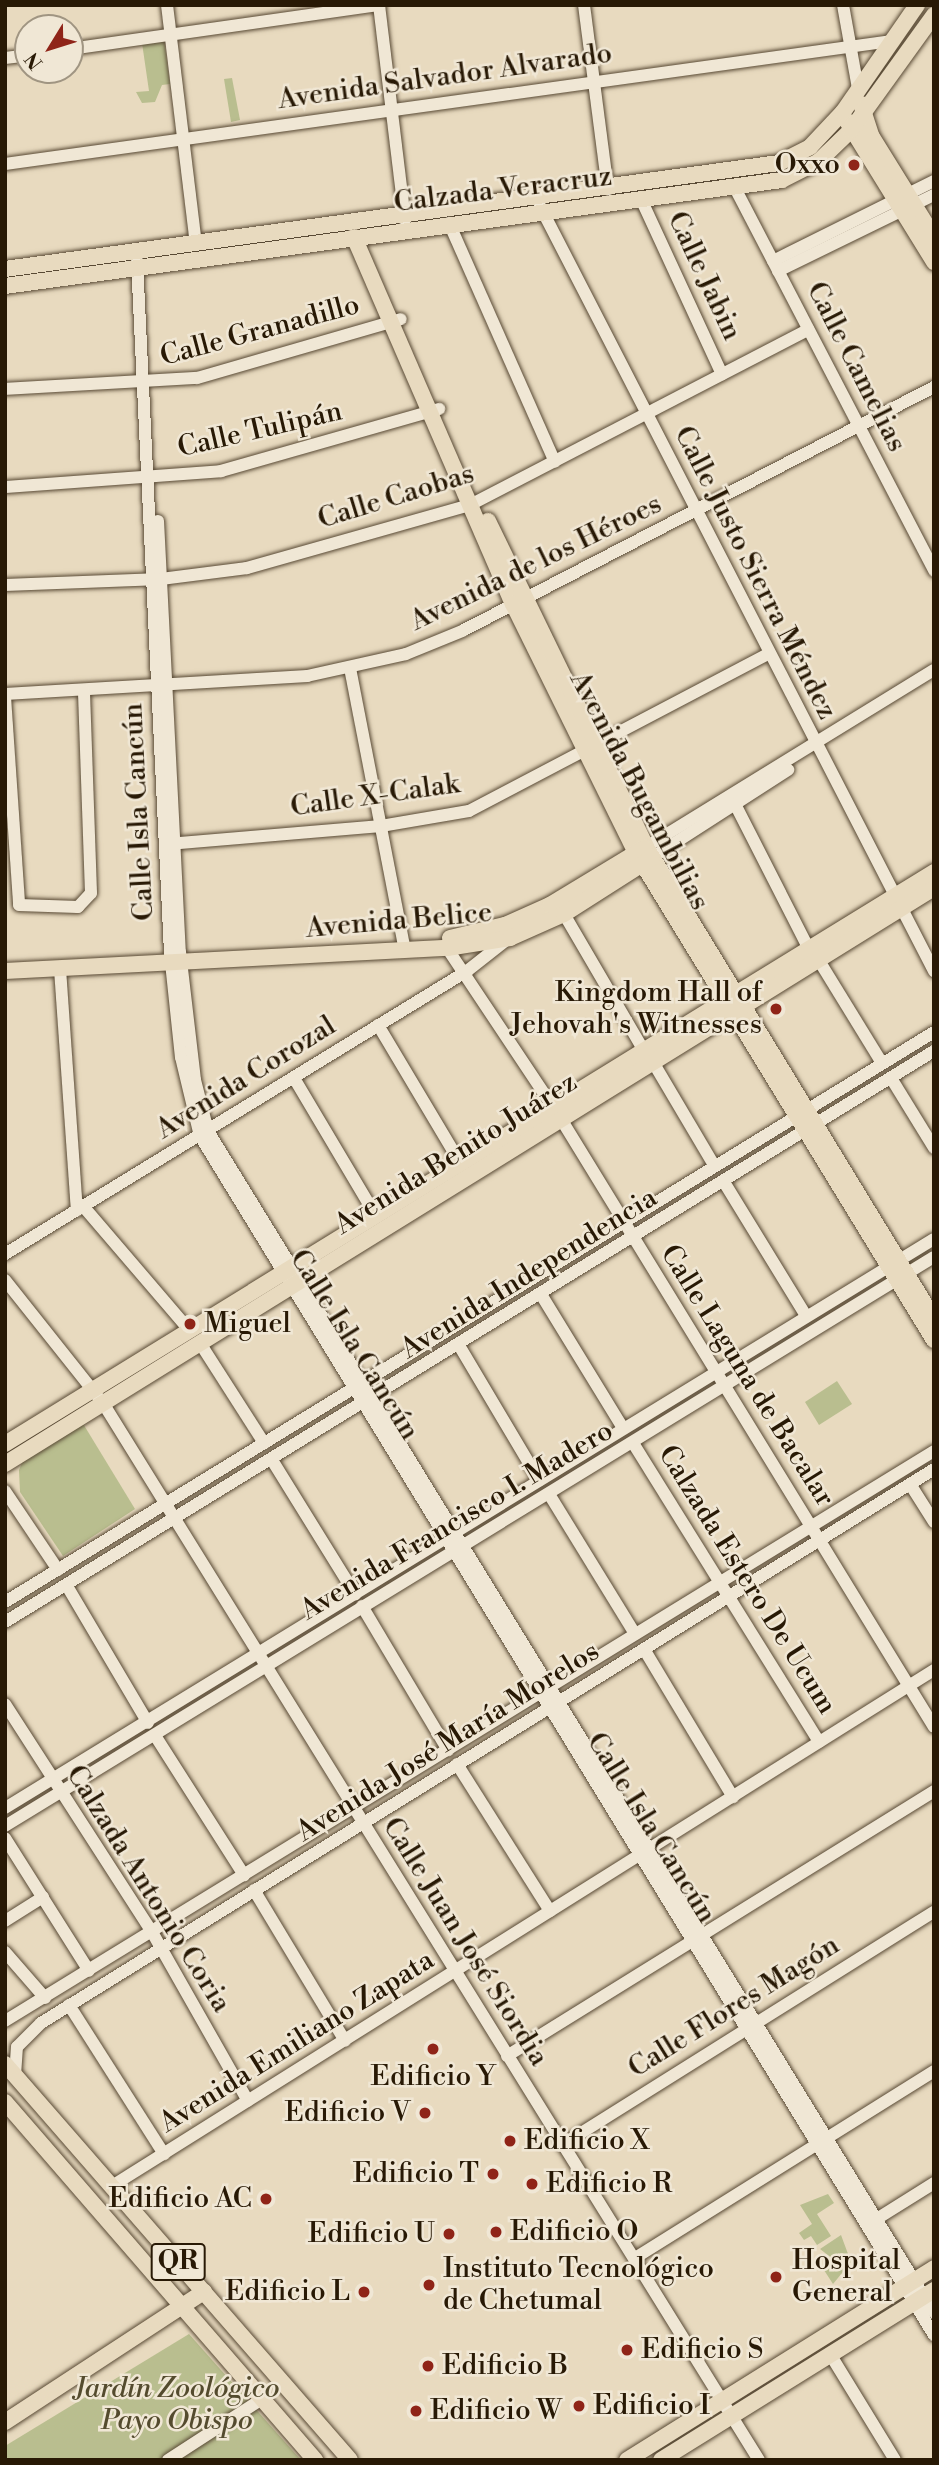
<!DOCTYPE html>
<html>
<head>
<meta charset="utf-8">
<style>
  body { margin:0 }
  #map { position:relative; width:939px; height:2465px; overflow:hidden; background:#e8dabf; font-family:"Libre Bodoni",serif }
  div>[style] { position:absolute }
  .green>* { inset:0; background:#b9be8f }
  .roads { filter:drop-shadow(0 0 2px #584934) drop-shadow(0 0 2px #584934) }
  .minor>* { height:12px; margin:-6px; padding:0 6px; transform-origin:6px; border-radius:6px; background:#f0e7d5 }
  .major>* { height:16px; margin:-8px; padding:0 8px; transform-origin:8px; border-radius:8px; background:#e8dabf }
  .dots>* { width:19px; height:19px; translate:-50% -50%; box-sizing:border-box; border:4px solid #f0e7d5; border-radius:50% }
  span { translate:-50% -50%; white-space:nowrap; text-align:center; line-height:1.15; -webkit-text-stroke:5px #f0e7d5; paint-order:stroke }
  .shield-label span { padding:2px 5px; background:#f0e7d5; border:2px solid; border-radius:5px; -webkit-text-stroke-width:0 }
  .shield-label { font-size:26px; color:#281905; font-weight:700 }
  .street-label { font-size:28px; color:#281905 }
  .poi-label { font-size:28px; color:#281905 }
  .right { translate:-100% -50%; text-align:right }
  .left { translate:0 -50%; text-align:left }
  .park-label { font-size:28px; color:#544b2e; font-style:italic }
  .frame { position:absolute; inset:0; border:7px solid #281905; pointer-events:none }
  .north { position:absolute; left:14px; top:14px; width:70px; height:70px; box-sizing:border-box; background:#f0e7d5; border:2px solid #a09582; border-radius:50%; rotate:232deg; font-size:19px; font-weight:700; line-height:28px; text-align:center; color:#281905 }
  .north::after { content:''; display:block; margin:auto; width:24px; height:32px; background:#8f2418; clip-path:polygon(50% 0,100% 100%,50% 72%,0 100%) }
</style>
</head>
<body>
<div id="map">
  <div class="green">
    <i style="clip-path:polygon(164px 39px,170px 84px,162px 85px,155px 102px,142px 103px,136px 92px,149px 91px,142px 43px)"></i>
    <i style="clip-path:polygon(232px 78px,240px 120px,231px 122px,224px 79px)"></i>
    <i style="clip-path:polygon(837px 1381px,852px 1404px,819px 1425px,805px 1402px)"></i>
    <i style="clip-path:polygon(79px 1417px,135px 1509px,63px 1556px,20px 1492px,19px 1470px,28px 1448px)"></i>
    <i style="clip-path:polygon(828px 2194px,834px 2203px,817px 2214px,831px 2236px,817px 2245px,811px 2236px,804px 2240px,799px 2233px,812px 2224px,800px 2205px)"></i>
    <i style="clip-path:polygon(841px 2235px,851px 2262px,833px 2284px,822px 2267px,833px 2259px,820px 2249px)"></i>
    <i style="clip-path:polygon(189px 2334px,301px 2460px,5px 2460px,5px 2446px)"></i>
  </div>
  <div class="roads">
    <div class="minor">
      <i style="left:167px;top:5px;width:240px;rotate:83.1deg"></i>
      <i style="left:379px;top:5px;width:217px;rotate:83.1deg"></i>
      <i style="left:584px;top:5px;width:186px;rotate:82.6deg"></i>
      <i style="left:843px;top:5px;width:84px;rotate:79.8deg"></i>
      <i style="left:70px;top:49px;width:313px;rotate:-8.1deg"></i>
      <i style="left:5px;top:58px;width:23px;rotate:-7deg"></i>
      <i style="left:5px;top:164px;width:894px;rotate:-7.9deg"></i>
      <i style="left:734px;top:186px;width:434px;rotate:62.5deg"></i>
      <i style="left:641px;top:199px;width:193px;rotate:65.2deg"></i>
      <i style="left:540px;top:206px;width:861px;rotate:62.75deg"></i>
      <i style="left:449px;top:223px;width:261px;rotate:66.1deg"></i>
      <i style="left:137px;top:261px;width:693px;rotate:87.27deg"></i>
      <i style="left:170px;top:953px;width:105px;rotate:84deg"></i>
      <i style="left:181px;top:1057px;width:81px;rotate:76.5deg"></i>
      <i style="left:200px;top:1136px;width:1406px;rotate:58.53deg"></i>
      <i style="left:773px;top:261px;width:180px;rotate:-26.4deg"></i>
      <i style="left:778px;top:271px;width:174px;rotate:-26deg"></i>
      <i style="left:5px;top:389px;width:192px;rotate:-3.3deg"></i>
      <i style="left:197px;top:378px;width:212px;rotate:-16.1deg"></i>
      <i style="left:5px;top:487px;width:217px;rotate:-4.2deg"></i>
      <i style="left:221px;top:471px;width:227px;rotate:-15.9deg"></i>
      <i style="left:158px;top:521px;width:432px;rotate:87.1deg"></i>
      <i style="left:180px;top:952px;width:129px;rotate:83.3deg"></i>
      <i style="left:195px;top:1080px;width:53px;rotate:75.7deg"></i>
      <i style="left:208px;top:1131px;width:1387px;rotate:58.44deg"></i>
      <i style="left:5px;top:585px;width:156px;rotate:-2.2deg"></i>
      <i style="left:161px;top:579px;width:87px;rotate:-7.3deg"></i>
      <i style="left:247px;top:568px;width:232px;rotate:-15.8deg"></i>
      <i style="left:470px;top:505px;width:381px;rotate:-27.4deg"></i>
      <i style="left:350px;top:668px;width:287px;rotate:79deg"></i>
      <i style="left:5px;top:694px;width:303px;rotate:-3.4deg"></i>
      <i style="left:307px;top:676px;width:101px;rotate:-12.5deg"></i>
      <i style="left:406px;top:654px;width:61px;rotate:-22.3deg"></i>
      <i style="left:462px;top:631px;width:531px;rotate:-27.34deg"></i>
      <i style="left:5px;top:697px;width:208px;rotate:86.1deg"></i>
      <i style="left:19px;top:905px;width:59px;rotate:1.9deg"></i>
      <i style="left:78px;top:907px;width:19px;rotate:-47deg"></i>
      <i style="left:91px;top:893px;width:203px;rotate:-92deg"></i>
      <i style="left:735px;top:804px;width:163px;rotate:63deg"></i>
      <i style="left:168px;top:844px;width:214px;rotate:-4.8deg"></i>
      <i style="left:381px;top:826px;width:89px;rotate:-9.7deg"></i>
      <i style="left:469px;top:811px;width:335px;rotate:-27.7deg"></i>
      <i style="left:646px;top:847px;width:338px;rotate:-31.6deg"></i>
      <i style="left:653px;top:857px;width:161px;rotate:-32.8deg"></i>
      <i style="left:564px;top:914px;width:159px;rotate:59.7deg"></i>
      <i style="left:447px;top:948px;width:206px;rotate:56.3deg"></i>
      <i style="left:561px;top:1119px;width:713px;rotate:58.47deg"></i>
      <i style="left:818px;top:959px;width:122px;rotate:58.4deg"></i>
      <i style="left:60px;top:969px;width:242px;rotate:86deg"></i>
      <i style="left:378px;top:1025px;width:162px;rotate:59.2deg"></i>
      <i style="left:653px;top:1062px;width:120px;rotate:59.4deg"></i>
      <i style="left:294px;top:1078px;width:161px;rotate:59.3deg"></i>
      <i style="left:891px;top:1078px;width:82px;rotate:58.4deg"></i>
      <i style="left:724px;top:1182px;width:157px;rotate:58.5deg"></i>
      <i style="left:83px;top:1206px;width:165px;rotate:49.4deg"></i>
      <i style="left:5px;top:1254px;width:542px;rotate:-31.49deg"></i>
      <i style="left:467px;top:971px;width:53px;rotate:-38.2deg"></i>
      <i style="left:5px;top:1280px;width:157px;rotate:51.5deg"></i>
      <i style="left:103px;top:1403px;width:1244px;rotate:58.18deg"></i>
      <i style="left:542px;top:1296px;width:155px;rotate:58.5deg"></i>
      <i style="left:200px;top:1343px;width:119px;rotate:57.4deg"></i>
      <i style="left:460px;top:1347px;width:155px;rotate:59.3deg"></i>
      <i style="left:633px;top:1443px;width:352px;rotate:58.1deg"></i>
      <i style="left:272px;top:1460px;width:158px;rotate:58.2deg"></i>
      <i style="left:910px;top:1484px;width:45px;rotate:57.7deg"></i>
      <i style="left:5px;top:1491px;width:95px;rotate:56.1deg"></i>
      <i style="left:549px;top:1494px;width:164px;rotate:58.4deg"></i>
      <i style="left:67px;top:1586px;width:159px;rotate:59.4deg"></i>
      <i style="left:5px;top:1602px;width:1090px;rotate:-31.53deg"></i>
      <i style="left:362px;top:1606px;width:168px;rotate:59.2deg"></i>
      <i style="left:5px;top:1622px;width:1090px;rotate:-31.58deg"></i>
      <i style="left:644px;top:1649px;width:173px;rotate:59deg"></i>
      <i style="left:5px;top:1704px;width:271px;rotate:57.2deg"></i>
      <i style="left:152px;top:1932px;width:194px;rotate:60.4deg"></i>
      <i style="left:156px;top:1737px;width:164px;rotate:57.5deg"></i>
      <i style="left:457px;top:1764px;width:174px;rotate:57.7deg"></i>
      <i style="left:5px;top:1808px;width:1089px;rotate:-31.49deg"></i>
      <i style="left:5px;top:1826px;width:1089px;rotate:-31.49deg"></i>
      <i style="left:5px;top:1838px;width:157px;rotate:57.7deg"></i>
      <i style="left:254px;top:1890px;width:176px;rotate:58.9deg"></i>
      <i style="left:5px;top:1921px;width:45px;rotate:-32.3deg"></i>
      <i style="left:5px;top:1952px;width:61px;rotate:49deg"></i>
      <i style="left:69px;top:2005px;width:177px;rotate:57.5deg"></i>
      <i style="left:5px;top:2021px;width:1090px;rotate:-31.53deg"></i>
      <i style="left:507px;top:2056px;width:503px;rotate:-31.82deg"></i>
      <i style="left:15px;top:2075px;width:28px;rotate:-86deg"></i>
      <i style="left:17px;top:2047px;width:34px;rotate:-45deg"></i>
      <i style="left:41px;top:2023px;width:1051px;rotate:-31.81deg"></i>
      <i style="left:562px;top:2145px;width:439px;rotate:-32.1deg"></i>
      <i style="left:112px;top:2186px;width:971px;rotate:-32.12deg"></i>
      <i style="left:875px;top:2220px;width:70px;rotate:-32.1deg"></i>
      <i style="left:635px;top:2258px;width:353px;rotate:-32deg"></i>
      <i style="left:830px;top:2354px;width:124px;rotate:58.5deg"></i>
      <i style="left:168px;top:2460px;width:112px;rotate:-33deg"></i>
    </div>
    <div class="major">
      <i style="left:861px;top:104px;width:35px;rotate:72deg"></i>
      <i style="left:872px;top:137px;width:118px;rotate:58.2deg"></i>
      <i style="left:847px;top:121px;width:166px;rotate:58.3deg"></i>
      <i style="left:354px;top:237px;width:400px;rotate:66.6deg"></i>
      <i style="left:513px;top:604px;width:278px;rotate:63.7deg"></i>
      <i style="left:636px;top:853px;width:571px;rotate:58.54deg"></i>
      <i style="left:5px;top:269px;width:781px;rotate:-7.8deg"></i>
      <i style="left:779px;top:163px;width:35px;rotate:-27deg"></i>
      <i style="left:810px;top:147px;width:48px;rotate:-46.7deg"></i>
      <i style="left:843px;top:112px;width:130px;rotate:-55.3deg"></i>
      <i style="left:5px;top:286px;width:784px;rotate:-7.77deg"></i>
      <i style="left:782px;top:180px;width:42px;rotate:-27.2deg"></i>
      <i style="left:819px;top:161px;width:45px;rotate:-44.1deg"></i>
      <i style="left:851px;top:130px;width:142px;rotate:-54.2deg"></i>
      <i style="left:488px;top:521px;width:362px;rotate:64.1deg"></i>
      <i style="left:646px;top:847px;width:553px;rotate:58.61deg"></i>
      <i style="left:450px;top:938px;width:57px;rotate:-13.3deg"></i>
      <i style="left:505px;top:925px;width:49px;rotate:-24deg"></i>
      <i style="left:550px;top:905px;width:110px;rotate:-31.2deg"></i>
      <i style="left:5px;top:971px;width:443px;rotate:-3deg"></i>
      <i style="left:447px;top:948px;width:64px;rotate:-9deg"></i>
      <i style="left:510px;top:938px;width:59px;rotate:-24deg"></i>
      <i style="left:564px;top:914px;width:104px;rotate:-32.5deg"></i>
      <i style="left:5px;top:1444px;width:1091px;rotate:-31.62deg"></i>
      <i style="left:5px;top:1464px;width:1093px;rotate:-31.8deg"></i>
      <i style="left:5px;top:2064px;width:525px;rotate:48.94deg"></i>
      <i style="left:5px;top:2102px;width:474px;rotate:49.1deg"></i>
      <i style="left:5px;top:2422px;width:238px;rotate:-33.2deg"></i>
      <i style="left:627px;top:2460px;width:362px;rotate:-32deg"></i>
      <i style="left:661px;top:2460px;width:322px;rotate:-31.9deg"></i>
    </div>
  </div>
  <div class="dots">
    <i style="left:854px;top:165px;background:#8f2418"></i>
    <i style="left:776px;top:1009px;background:#8f2418"></i>
    <i style="left:190px;top:1324px;background:#8f2418"></i>
    <i style="left:433px;top:2049px;background:#8f2418"></i>
    <i style="left:425px;top:2113px;background:#8f2418"></i>
    <i style="left:510px;top:2141px;background:#8f2418"></i>
    <i style="left:493px;top:2174px;background:#8f2418"></i>
    <i style="left:532px;top:2184px;background:#8f2418"></i>
    <i style="left:266px;top:2199px;background:#8f2418"></i>
    <i style="left:496px;top:2232px;background:#8f2418"></i>
    <i style="left:449px;top:2234px;background:#8f2418"></i>
    <i style="left:776px;top:2277px;background:#8f2418"></i>
    <i style="left:429px;top:2285px;background:#8f2418"></i>
    <i style="left:364px;top:2292px;background:#8f2418"></i>
    <i style="left:627px;top:2350px;background:#8f2418"></i>
    <i style="left:428px;top:2366px;background:#8f2418"></i>
    <i style="left:579px;top:2406px;background:#8f2418"></i>
    <i style="left:416px;top:2411px;background:#8f2418"></i>
  </div>
  <div class="shield-label">
    <span style="left:178px;top:2262px">QR</span>
  </div>
  <div class="street-label">
    <span style="left:445px;top:77px;rotate:-8deg">Avenida Salvador Alvarado</span>
    <span style="left:503px;top:190px;rotate:-7deg">Calzada Veracruz</span>
    <span style="left:704px;top:276px;rotate:65deg">Calle Jabin</span>
    <span style="left:260px;top:331px;rotate:-15deg">Calle Granadillo</span>
    <span style="left:856px;top:367px;rotate:63deg">Calle Camelias</span>
    <span style="left:260px;top:430px;rotate:-13deg">Calle Tulipán</span>
    <span style="left:396px;top:497px;rotate:-17deg">Calle Caobas</span>
    <span style="left:536px;top:563px;rotate:-26deg">Avenida de los Héroes</span>
    <span style="left:755px;top:573px;rotate:63deg">Calle Justo Sierra Méndez</span>
    <span style="left:639px;top:791px;rotate:62deg">Avenida Bugambilias</span>
    <span style="left:375px;top:796px;rotate:-8deg">Calle X-Calak</span>
    <span style="left:139px;top:812px;rotate:-93deg">Calle Isla Cancún</span>
    <span style="left:399px;top:921px;rotate:-5deg">Avenida Belice</span>
    <span style="left:246px;top:1078px;rotate:-32deg">Avenida Corozal</span>
    <span style="left:456px;top:1154px;rotate:-32deg">Avenida Benito Juárez</span>
    <span style="left:529px;top:1274px;rotate:-32deg">Avenida Independencia</span>
    <span style="left:354px;top:1345px;rotate:58deg">Calle Isla Cancún</span>
    <span style="left:747px;top:1376px;rotate:58deg">Calle Laguna de Bacalar</span>
    <span style="left:457px;top:1521px;rotate:-31deg">Avenida Francisco I. Madero</span>
    <span style="left:747px;top:1580px;rotate:58deg">Calzada Estero De Ucum</span>
    <span style="left:448px;top:1742px;rotate:-32deg">Avenida José María Morelos</span>
    <span style="left:651px;top:1828px;rotate:58deg">Calle Isla Cancún</span>
    <span style="left:148px;top:1889px;rotate:58deg">Calzada Antonio Coria</span>
    <span style="left:465px;top:1942px;rotate:58deg">Calle Juan José Siordia</span>
    <span style="left:734px;top:2007px;rotate:-32deg">Calle Flores Magón</span>
    <span style="left:297px;top:2042px;rotate:-32deg">Avenida Emiliano Zapata</span>
  </div>
  <div class="poi-label">
    <span class="right" style="left:840px;top:165px">Oxxo</span>
    <span class="right" style="left:762px;top:1009px">Kingdom Hall of<br>Jehovah's Witnesses</span>
    <span class="left" style="left:204px;top:1324px">Miguel</span>
    <span style="left:433px;top:2077px">Edificio Y</span>
    <span class="right" style="left:411px;top:2113px">Edificio V</span>
    <span class="left" style="left:524px;top:2141px">Edificio X</span>
    <span class="right" style="left:479px;top:2174px">Edificio T</span>
    <span class="left" style="left:546px;top:2184px">Edificio R</span>
    <span class="right" style="left:252px;top:2199px">Edificio AC</span>
    <span class="left" style="left:510px;top:2232px">Edificio O</span>
    <span class="right" style="left:435px;top:2234px">Edificio U</span>
    <span class="left" style="left:792px;top:2277px">Hospital<br>General</span>
    <span class="left" style="left:443px;top:2285px">Instituto Tecnológico<br>de Chetumal</span>
    <span class="right" style="left:350px;top:2292px">Edificio L</span>
    <span class="left" style="left:641px;top:2350px">Edificio S</span>
    <span class="left" style="left:442px;top:2366px">Edificio B</span>
    <span class="left" style="left:593px;top:2406px">Edificio I</span>
    <span class="left" style="left:430px;top:2411px">Edificio W</span>
  </div>
  <div class="park-label">
    <span style="left:177px;top:2405px">Jardín Zoológico<br>Payo Obispo</span>
  </div>
  <div class="frame"></div>
  <div class="north">N</div>
</div>
</body>
</html>
